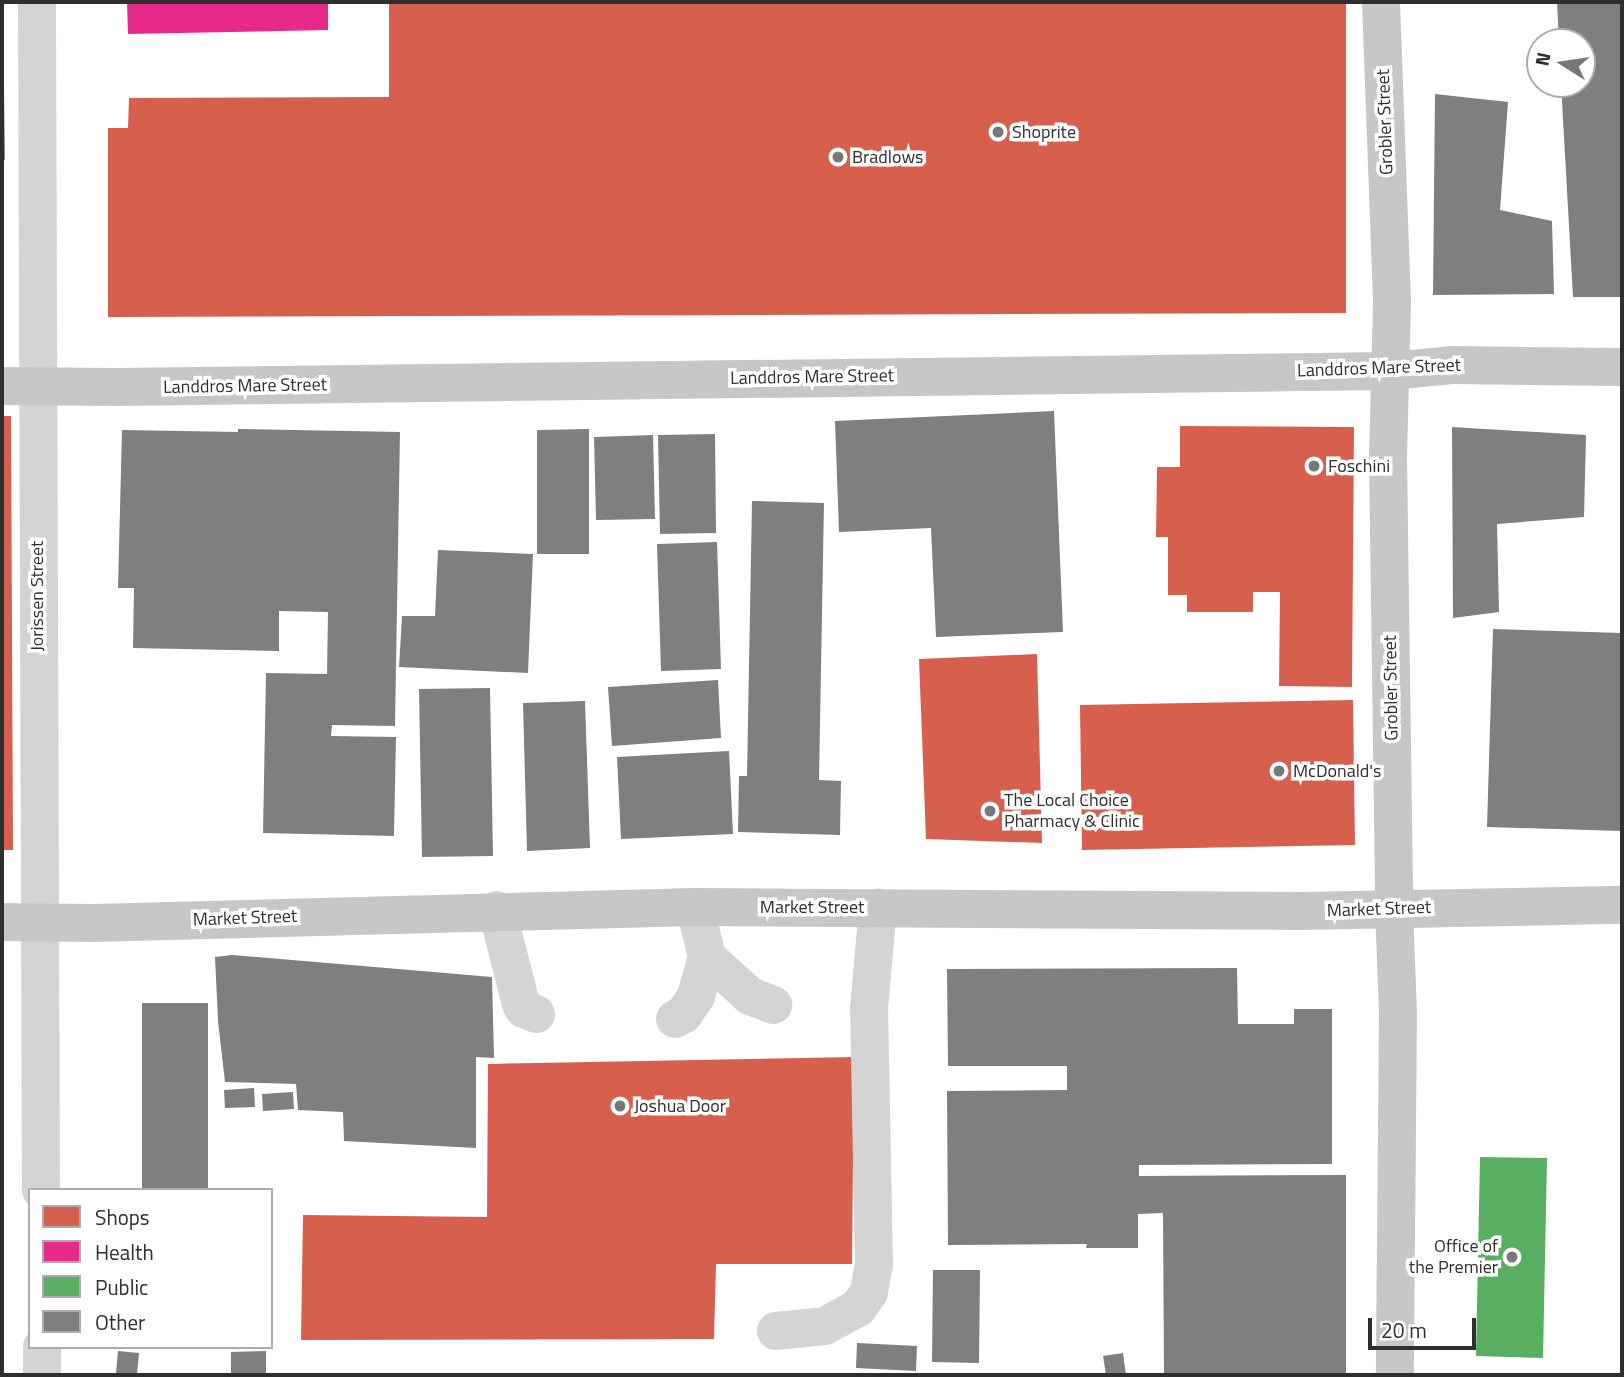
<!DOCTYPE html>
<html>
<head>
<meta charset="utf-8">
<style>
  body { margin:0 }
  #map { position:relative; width:1624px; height:1377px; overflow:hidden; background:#fff; font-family:"Titillium Web",sans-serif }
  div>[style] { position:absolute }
  .shops>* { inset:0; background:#d6604d }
  .health>* { inset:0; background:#e7298a }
  .public>* { inset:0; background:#5aae61 }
  .building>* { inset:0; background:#7f7f7f }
  .minor>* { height:38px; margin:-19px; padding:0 19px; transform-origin:19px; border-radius:19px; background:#d4d4d4 }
  .major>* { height:38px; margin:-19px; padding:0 19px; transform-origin:19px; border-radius:19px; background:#c7c7c7 }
  .dots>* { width:19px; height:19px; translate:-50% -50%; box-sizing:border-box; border:4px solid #fff; border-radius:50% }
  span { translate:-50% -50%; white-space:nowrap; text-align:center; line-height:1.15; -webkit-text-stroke:7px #fff; paint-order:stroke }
  .street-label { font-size:18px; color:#2f2f2f }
  .poi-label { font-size:18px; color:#2f2f2f }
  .left { translate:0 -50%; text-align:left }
  .right { translate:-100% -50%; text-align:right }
  .frame { position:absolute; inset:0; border:4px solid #2f2f2f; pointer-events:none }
  .legend { position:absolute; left:28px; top:1188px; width:245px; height:161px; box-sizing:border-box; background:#fff; border:2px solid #acacac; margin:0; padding:9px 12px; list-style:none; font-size:21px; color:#2f2f2f }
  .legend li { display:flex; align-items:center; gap:14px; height:35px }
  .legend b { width:35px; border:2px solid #acacac }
  .north { position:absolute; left:1526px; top:28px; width:70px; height:70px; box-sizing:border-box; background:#fff; border:2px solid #acacac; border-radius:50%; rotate:282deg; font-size:19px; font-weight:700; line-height:28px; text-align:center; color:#2f2f2f }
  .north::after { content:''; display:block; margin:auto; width:24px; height:32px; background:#787878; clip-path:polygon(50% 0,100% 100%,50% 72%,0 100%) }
  .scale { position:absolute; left:1368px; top:1318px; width:108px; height:32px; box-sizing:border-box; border:4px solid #2f2f2f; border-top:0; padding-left:9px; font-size:21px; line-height:24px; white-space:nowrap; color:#2f2f2f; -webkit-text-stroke:5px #fff; paint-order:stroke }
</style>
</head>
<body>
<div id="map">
  <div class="shops">
    <i style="clip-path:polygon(389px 2px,1346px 2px,1346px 313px,108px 317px,108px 128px,128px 128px,129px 98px,389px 97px)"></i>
    <i style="clip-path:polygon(2px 416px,11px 416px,13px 850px,2px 850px)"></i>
    <i style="clip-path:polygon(1180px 426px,1354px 427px,1352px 687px,1279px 686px,1280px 592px,1253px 592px,1253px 612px,1187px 612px,1187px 595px,1168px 595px,1168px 537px,1156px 537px,1157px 467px,1180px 467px)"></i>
    <i style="clip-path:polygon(1037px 654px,1042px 843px,926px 839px,919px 659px)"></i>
    <i style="clip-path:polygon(1353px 700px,1355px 845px,1082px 850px,1080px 705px)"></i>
    <i style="clip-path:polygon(854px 1057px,852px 1264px,716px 1264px,714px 1339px,301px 1340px,303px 1215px,487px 1217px,488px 1064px)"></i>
  </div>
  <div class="health">
    <i style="clip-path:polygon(127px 2px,328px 2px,328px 30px,128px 34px)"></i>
  </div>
  <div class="public">
    <i style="clip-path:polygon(1480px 1157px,1547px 1158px,1543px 1358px,1476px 1356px)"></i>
  </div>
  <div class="building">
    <i style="clip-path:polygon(1557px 2px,1622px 2px,1622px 297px,1573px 297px,1561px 84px,1582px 84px,1582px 42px,1559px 42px)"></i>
    <i style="clip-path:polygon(2px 87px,4px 87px,5px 160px,2px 161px)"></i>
    <i style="clip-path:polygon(1435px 94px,1508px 102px,1500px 210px,1552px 221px,1554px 294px,1433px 295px)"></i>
    <i style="clip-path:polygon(1054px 411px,1063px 632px,936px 637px,931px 528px,839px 532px,835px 421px)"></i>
    <i style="clip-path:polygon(1452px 427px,1586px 435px,1584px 517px,1497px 524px,1499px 612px,1453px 618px)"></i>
    <i style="clip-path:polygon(238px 429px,400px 432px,395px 726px,332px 725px,331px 736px,396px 737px,394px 836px,263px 833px,266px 673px,327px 674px,328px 612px,279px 611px,279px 651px,133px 648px,134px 588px,118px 588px,122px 430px,238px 432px)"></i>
    <i style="clip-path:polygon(589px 429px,589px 554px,537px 554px,537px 430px)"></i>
    <i style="clip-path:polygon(715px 434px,716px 533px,660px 534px,658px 435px)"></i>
    <i style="clip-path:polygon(653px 435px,655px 519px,596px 520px,594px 437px)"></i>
    <i style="clip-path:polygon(752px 501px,824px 503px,819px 780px,841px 781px,840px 835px,738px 832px,739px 776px,747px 776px)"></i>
    <i style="clip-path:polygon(717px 542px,721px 669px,661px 671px,657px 544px)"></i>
    <i style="clip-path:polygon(438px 550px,533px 554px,528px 673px,399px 667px,402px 616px,435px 616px)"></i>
    <i style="clip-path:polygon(1493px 629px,1622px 633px,1622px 831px,1487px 827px)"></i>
    <i style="clip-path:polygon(718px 680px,721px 738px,612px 746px,608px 687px)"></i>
    <i style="clip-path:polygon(490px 688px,493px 856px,422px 857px,419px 689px)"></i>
    <i style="clip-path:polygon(585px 701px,590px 848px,527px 851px,523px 703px)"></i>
    <i style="clip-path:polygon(729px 751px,733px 834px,621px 839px,617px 757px)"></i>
    <i style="clip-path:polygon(232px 955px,492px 977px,494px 1058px,476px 1057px,476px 1148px,344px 1141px,343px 1112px,298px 1110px,296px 1084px,225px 1082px,218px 1021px,215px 957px)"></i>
    <i style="clip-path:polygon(1237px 968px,1238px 1024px,1294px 1024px,1294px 1009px,1332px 1009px,1332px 1164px,1139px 1165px,1139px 1176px,1346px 1175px,1346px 1375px,1164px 1375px,1163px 1213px,1138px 1214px,1138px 1248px,1086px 1248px,1087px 1244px,948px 1245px,947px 1091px,1067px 1090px,1067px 1066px,948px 1066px,947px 969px)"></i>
    <i style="clip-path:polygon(142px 1003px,208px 1003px,208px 1190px,142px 1190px)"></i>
    <i style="clip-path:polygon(254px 1088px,255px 1107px,225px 1108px,224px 1090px)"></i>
    <i style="clip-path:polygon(293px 1092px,294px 1109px,263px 1111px,262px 1094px)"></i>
    <i style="clip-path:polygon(933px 1270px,980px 1270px,979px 1363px,932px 1362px)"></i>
    <i style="clip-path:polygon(857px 1343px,917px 1346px,916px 1371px,856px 1368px)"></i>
    <i style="clip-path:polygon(118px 1351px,139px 1353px,137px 1375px,116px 1373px)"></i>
    <i style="clip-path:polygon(266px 1351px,266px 1375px,231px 1375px,231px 1352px)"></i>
    <i style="clip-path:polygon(1123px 1353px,1126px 1375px,1106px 1375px,1103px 1356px)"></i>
  </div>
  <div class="minor">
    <i style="left:37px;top:2px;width:1188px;rotate:89.81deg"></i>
    <i style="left:497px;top:910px;width:97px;rotate:75.7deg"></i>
    <i style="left:521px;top:1004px;width:6px;rotate:59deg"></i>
    <i style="left:524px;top:1009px;width:13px;rotate:23deg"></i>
    <i style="left:707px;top:957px;width:58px;rotate:42.2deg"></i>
    <i style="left:750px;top:996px;width:25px;rotate:21deg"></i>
    <i style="left:675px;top:1019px;width:10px;rotate:-29deg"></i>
    <i style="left:684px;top:1014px;width:22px;rotate:-56deg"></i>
    <i style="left:696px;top:996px;width:41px;rotate:-74.2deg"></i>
    <i style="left:707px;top:957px;width:51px;rotate:-103.5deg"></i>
    <i style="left:776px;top:1331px;width:49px;rotate:-5.8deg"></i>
    <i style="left:825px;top:1326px;width:38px;rotate:-29deg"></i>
    <i style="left:858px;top:1308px;width:19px;rotate:-55deg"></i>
    <i style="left:869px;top:1292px;width:27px;rotate:-80deg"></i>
    <i style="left:874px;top:1265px;width:256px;rotate:-91.1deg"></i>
    <i style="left:869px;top:1009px;width:102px;rotate:-85deg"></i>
    <i style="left:42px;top:1347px;width:28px;rotate:90deg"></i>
  </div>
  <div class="major">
    <i style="left:1381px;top:2px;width:301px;rotate:87.9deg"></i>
    <i style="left:1392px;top:303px;width:155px;rotate:91.5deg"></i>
    <i style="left:1388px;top:458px;width:451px;rotate:89.2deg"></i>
    <i style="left:1394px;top:909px;width:103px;rotate:87.8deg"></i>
    <i style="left:1398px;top:1012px;width:363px;rotate:90.5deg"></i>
    <i style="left:2px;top:386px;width:115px;rotate:0.5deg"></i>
    <i style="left:117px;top:387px;width:1274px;rotate:-0.72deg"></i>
    <i style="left:1391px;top:371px;width:61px;rotate:-5.6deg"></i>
    <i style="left:1452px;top:365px;width:170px;rotate:0.7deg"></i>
    <i style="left:2px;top:922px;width:91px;rotate:0.6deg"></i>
    <i style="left:93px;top:923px;width:602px;rotate:-1.52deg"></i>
    <i style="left:695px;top:907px;width:606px;rotate:0.38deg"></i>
    <i style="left:1301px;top:911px;width:321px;rotate:-1.1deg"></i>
  </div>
  <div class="dots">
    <i style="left:998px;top:132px;background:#787878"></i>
    <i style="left:838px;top:157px;background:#787878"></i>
    <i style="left:1314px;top:466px;background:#787878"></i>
    <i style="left:1279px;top:771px;background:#787878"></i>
    <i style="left:990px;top:811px;background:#787878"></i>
    <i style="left:620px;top:1106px;background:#787878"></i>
    <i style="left:1512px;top:1257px;background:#787878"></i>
  </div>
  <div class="street-label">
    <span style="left:1385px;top:122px;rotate:-92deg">Grobler Street</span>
    <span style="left:1379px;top:368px;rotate:-2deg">Landdros Mare Street</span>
    <span style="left:812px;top:377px;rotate:-1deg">Landdros Mare Street</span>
    <span style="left:245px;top:386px;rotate:-1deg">Landdros Mare Street</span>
    <span style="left:37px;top:596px;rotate:-90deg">Jorissen Street</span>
    <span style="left:1391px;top:688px;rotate:-91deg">Grobler Street</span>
    <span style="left:812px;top:907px">Market Street</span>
    <span style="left:1379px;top:909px;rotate:-2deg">Market Street</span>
    <span style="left:245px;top:918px;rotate:-2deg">Market Street</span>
  </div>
  <div class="poi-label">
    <span class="left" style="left:1012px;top:132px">Shoprite</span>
    <span class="left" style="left:852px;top:157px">Bradlows</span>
    <span class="left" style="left:1328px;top:466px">Foschini</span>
    <span class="left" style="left:1293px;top:771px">McDonald's</span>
    <span class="left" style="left:1004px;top:811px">The Local Choice<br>Pharmacy &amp; Clinic</span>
    <span class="left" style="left:634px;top:1106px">Joshua Door</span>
    <span class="right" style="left:1498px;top:1257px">Office of<br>the Premier</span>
  </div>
  <div class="frame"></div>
  <ul class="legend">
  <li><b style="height:19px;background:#d6604d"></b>Shops</li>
  <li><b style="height:19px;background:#e7298a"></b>Health</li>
  <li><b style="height:19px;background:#5aae61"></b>Public</li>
  <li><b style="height:19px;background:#7f7f7f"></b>Other</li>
  </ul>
  <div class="north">N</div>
  <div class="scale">20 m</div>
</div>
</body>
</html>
